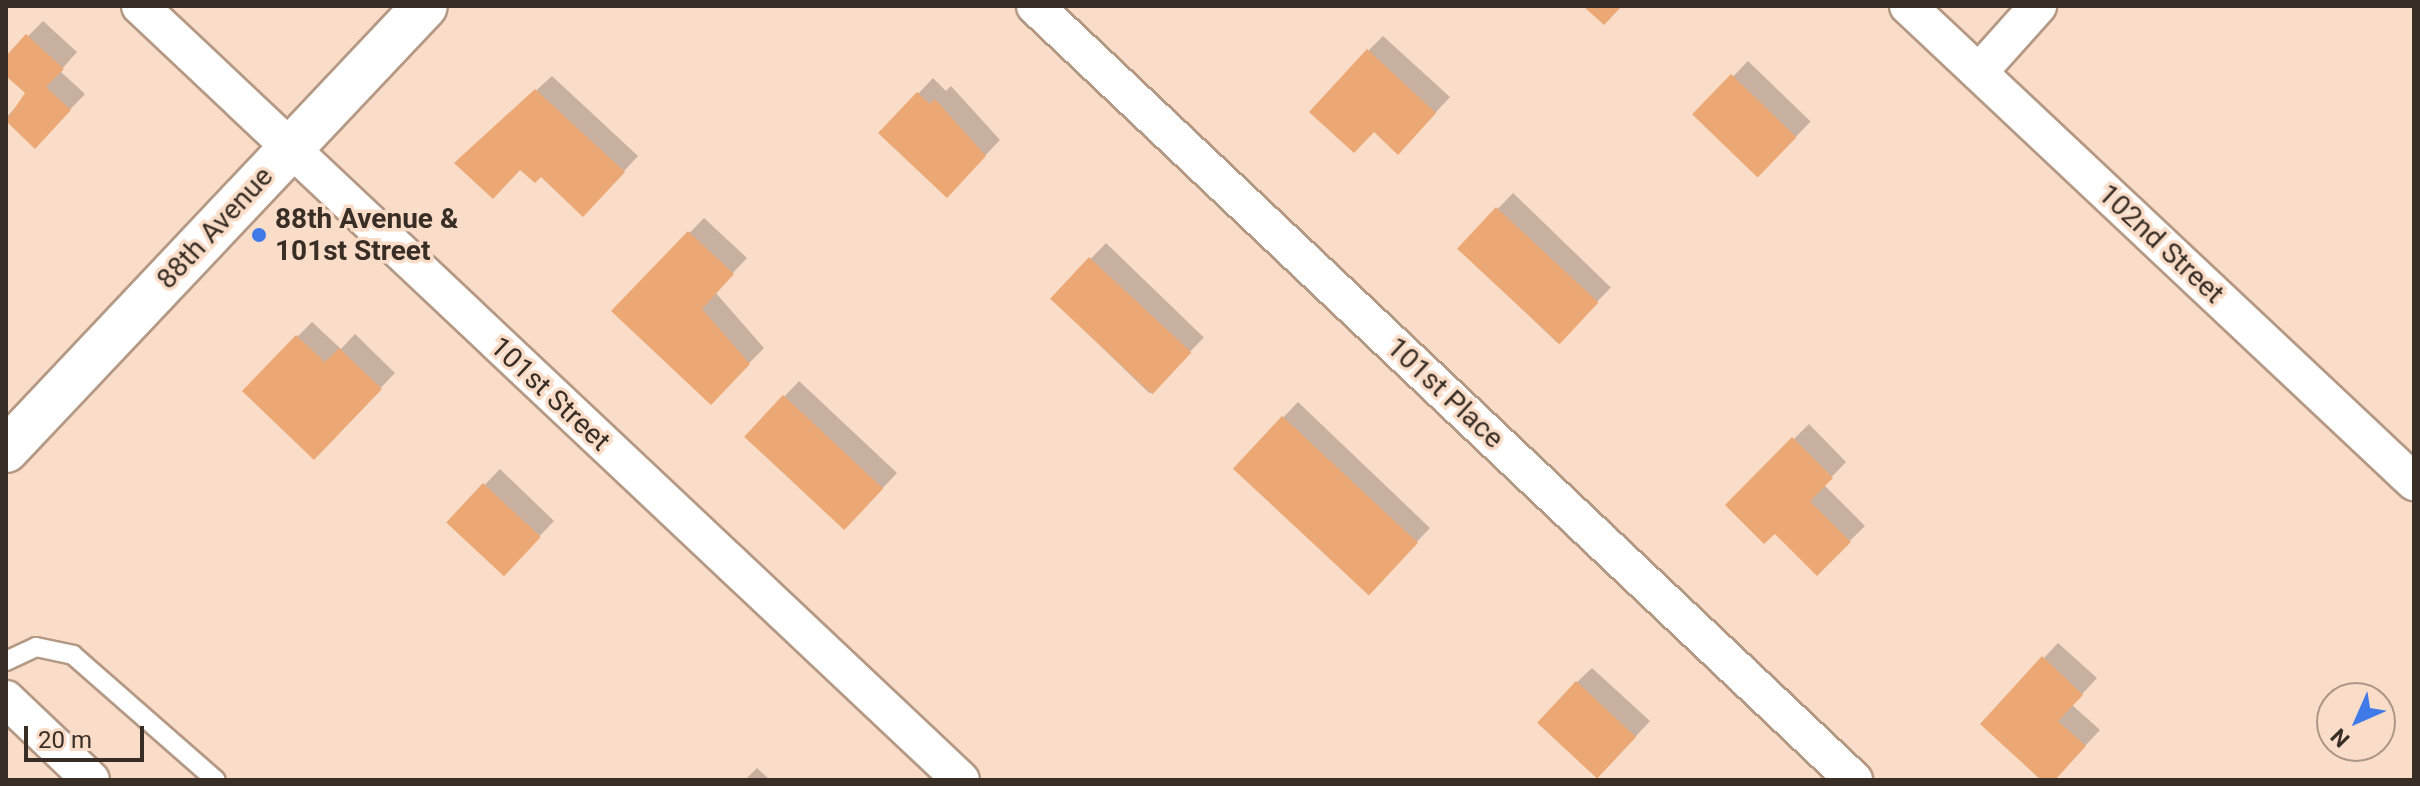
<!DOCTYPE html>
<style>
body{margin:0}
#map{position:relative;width:2420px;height:786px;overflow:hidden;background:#faddc8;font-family:Roboto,sans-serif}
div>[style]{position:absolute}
.shadow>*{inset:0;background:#0003;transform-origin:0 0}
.building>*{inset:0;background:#eba875;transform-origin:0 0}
.roads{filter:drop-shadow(2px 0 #b49985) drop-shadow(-2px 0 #b49985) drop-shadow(0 2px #b49985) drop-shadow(0 -2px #b49985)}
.lane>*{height:18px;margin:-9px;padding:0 9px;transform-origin:9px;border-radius:9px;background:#fff}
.street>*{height:36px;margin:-18px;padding:0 18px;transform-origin:18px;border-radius:18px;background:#fff}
.secondary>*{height:44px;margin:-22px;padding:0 22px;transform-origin:22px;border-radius:22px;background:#fff}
.dots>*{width:22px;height:22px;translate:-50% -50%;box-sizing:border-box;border:4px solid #faddc8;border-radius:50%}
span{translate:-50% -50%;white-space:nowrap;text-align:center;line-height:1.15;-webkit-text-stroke:7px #faddc8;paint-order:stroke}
.poi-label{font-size:28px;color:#382e26;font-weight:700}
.left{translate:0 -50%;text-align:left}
.street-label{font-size:28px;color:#382e26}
.frame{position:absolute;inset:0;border:8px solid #382e26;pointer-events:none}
.north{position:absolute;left:2316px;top:682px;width:80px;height:80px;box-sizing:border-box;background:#faddc8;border:2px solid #ac9787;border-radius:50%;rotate:225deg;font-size:22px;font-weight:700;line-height:32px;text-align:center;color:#382e26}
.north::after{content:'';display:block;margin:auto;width:28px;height:36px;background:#407ae9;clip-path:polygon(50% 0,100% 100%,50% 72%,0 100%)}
.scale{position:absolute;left:24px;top:726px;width:120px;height:36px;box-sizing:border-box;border:4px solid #382e26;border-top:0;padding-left:10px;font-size:24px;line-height:28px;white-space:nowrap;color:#382e26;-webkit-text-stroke:6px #faddc8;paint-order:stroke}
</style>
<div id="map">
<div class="shadow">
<i style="clip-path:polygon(43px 21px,77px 52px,60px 71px,85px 94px,35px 146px,6px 118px,28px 93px,6px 74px,6px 59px)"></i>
<i style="clip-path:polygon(1383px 36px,1450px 97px,1413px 137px,1368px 51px)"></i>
<i style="left:1748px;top:61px;width:87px;height:74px;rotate:44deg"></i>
<i style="clip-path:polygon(552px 76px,638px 156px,598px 199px,521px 167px,457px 163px)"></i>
<i style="clip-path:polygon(933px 78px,946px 91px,951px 86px,1000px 140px,947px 195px,881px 133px)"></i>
<i style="left:1513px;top:193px;width:136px;height:77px;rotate:44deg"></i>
<i style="clip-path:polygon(704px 218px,747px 258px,715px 292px,764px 348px,711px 402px,614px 311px)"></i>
<i style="left:1106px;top:243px;width:136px;height:78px;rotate:44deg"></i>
<i style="clip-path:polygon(312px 322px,341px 349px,355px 334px,395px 373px,314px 457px,245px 390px)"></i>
<i style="clip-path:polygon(799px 381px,897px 473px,860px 512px,747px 436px)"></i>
<i style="clip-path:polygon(1298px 402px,1430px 528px,1381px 579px,1235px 468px)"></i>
<i style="clip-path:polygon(1809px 424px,1846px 462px,1824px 485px,1865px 526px,1817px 573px,1775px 531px,1728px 505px)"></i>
<i style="clip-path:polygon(500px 469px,554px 521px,518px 559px,448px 523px)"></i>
<i style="clip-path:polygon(2058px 643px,2097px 678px,2072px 705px,2100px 730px,2053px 780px,2044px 780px,2044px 658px)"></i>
<i style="clip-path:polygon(1592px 668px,1650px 721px,1613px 761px,1577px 682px)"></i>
<i style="clip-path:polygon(757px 768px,770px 780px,745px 780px)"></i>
</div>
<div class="building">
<i style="clip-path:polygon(1583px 6px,1622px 6px,1604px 25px)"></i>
<i style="clip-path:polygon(26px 34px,64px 69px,46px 87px,71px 110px,35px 149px,6px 121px,25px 93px,6px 76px,6px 56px)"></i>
<i style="clip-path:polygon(1367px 49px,1436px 113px,1398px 155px,1374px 132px,1354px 153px,1309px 112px)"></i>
<i style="left:1731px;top:74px;width:91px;height:56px;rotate:44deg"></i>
<i style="clip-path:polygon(535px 89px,625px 172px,583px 217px,541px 177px,535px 183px,520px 170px,493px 199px,454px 163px)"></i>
<i style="clip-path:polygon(917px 92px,930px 104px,935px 99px,986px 156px,947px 198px,878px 133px)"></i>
<i style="left:1496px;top:207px;width:140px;height:57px;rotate:43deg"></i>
<i style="clip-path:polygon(688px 231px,734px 274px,702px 309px,750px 364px,711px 405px,611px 311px)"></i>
<i style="left:1089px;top:257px;width:140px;height:57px;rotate:43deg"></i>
<i style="clip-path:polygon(296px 335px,325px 362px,339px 348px,382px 389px,314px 460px,242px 391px)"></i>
<i style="left:783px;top:395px;width:137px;height:57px;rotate:43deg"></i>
<i style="left:1282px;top:416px;width:186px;height:72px;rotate:43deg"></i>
<i style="clip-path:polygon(1792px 437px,1833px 478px,1810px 501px,1851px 542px,1817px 576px,1775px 534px,1764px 544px,1725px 505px)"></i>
<i style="left:483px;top:483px;width:79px;height:54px;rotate:43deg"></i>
<i style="clip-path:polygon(2042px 656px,2083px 695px,2058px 721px,2086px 746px,2055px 780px,2041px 780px,1980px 724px)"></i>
<i style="left:1576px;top:681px;width:82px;height:57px;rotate:43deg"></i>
</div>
<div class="roads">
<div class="lane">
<i style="left:6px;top:661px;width:33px;rotate:-25deg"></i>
<i style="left:36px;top:647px;width:38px;rotate:12deg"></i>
<i style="left:73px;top:655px;width:190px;rotate:41.2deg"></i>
</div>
<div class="street">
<i style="left:140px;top:6px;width:1128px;rotate:43.31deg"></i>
<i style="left:1035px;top:6px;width:1127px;rotate:43.38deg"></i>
<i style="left:1908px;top:6px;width:695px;rotate:43.25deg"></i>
<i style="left:1979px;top:72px;width:89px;rotate:-48.2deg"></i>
<i style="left:6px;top:699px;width:117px;rotate:43.6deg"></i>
</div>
<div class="secondary">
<i style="left:6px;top:450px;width:610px;rotate:-46.66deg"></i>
</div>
</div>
<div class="dots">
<i style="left:259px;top:235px;background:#407ae9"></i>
</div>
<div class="poi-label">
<span class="left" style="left:275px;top:235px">88th Avenue &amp;<br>101st Street</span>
</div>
<div class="street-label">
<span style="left:215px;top:228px;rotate:-47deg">88th Avenue</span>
<span style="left:2161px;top:244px;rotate:43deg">102nd Street</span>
<span style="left:1445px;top:393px;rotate:43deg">101st Place</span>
<span style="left:550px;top:394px;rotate:43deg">101st Street</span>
</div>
<div class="frame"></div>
<div class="north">N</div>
<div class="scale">20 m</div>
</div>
